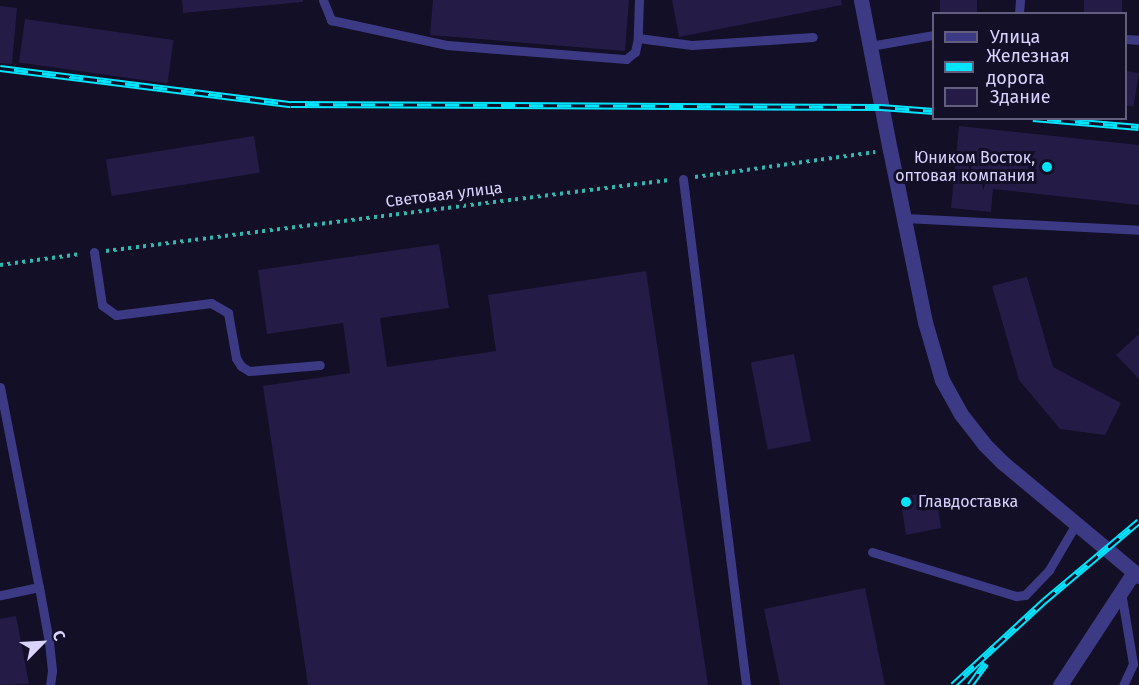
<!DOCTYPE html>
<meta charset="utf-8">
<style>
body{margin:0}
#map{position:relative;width:1139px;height:685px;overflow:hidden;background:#130f26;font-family:"Fira Sans",sans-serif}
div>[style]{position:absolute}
.building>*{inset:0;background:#241b47;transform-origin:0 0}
.path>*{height:4px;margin-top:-2px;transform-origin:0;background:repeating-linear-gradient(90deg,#2fb8b0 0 3px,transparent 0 7.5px)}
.service>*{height:9px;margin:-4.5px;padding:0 4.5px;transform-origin:4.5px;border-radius:4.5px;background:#3d3a85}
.minor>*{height:15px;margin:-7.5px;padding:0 7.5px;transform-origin:7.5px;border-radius:7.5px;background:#3d3a85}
.tertiary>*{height:15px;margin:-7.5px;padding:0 7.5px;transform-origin:7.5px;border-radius:7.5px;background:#3d3a85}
.rail>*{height:7px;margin-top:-3.5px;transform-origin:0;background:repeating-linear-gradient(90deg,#130f26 0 14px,#00e5ff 0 28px);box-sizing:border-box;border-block:2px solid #00e5ff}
.dots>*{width:16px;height:16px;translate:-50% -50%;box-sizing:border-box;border:3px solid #130f26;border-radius:50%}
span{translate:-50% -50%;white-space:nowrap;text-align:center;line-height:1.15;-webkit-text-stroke:6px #130f26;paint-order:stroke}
.poi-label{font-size:16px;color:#d9d4ff}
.right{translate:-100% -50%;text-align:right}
.left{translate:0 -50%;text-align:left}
.street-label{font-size:16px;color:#d9d4ff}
.legend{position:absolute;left:932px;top:12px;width:195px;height:108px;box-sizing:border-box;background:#130f26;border:2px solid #625e7d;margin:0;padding:8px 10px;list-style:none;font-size:18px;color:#d9d4ff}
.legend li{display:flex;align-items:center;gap:12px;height:30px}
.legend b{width:30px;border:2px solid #625e7d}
.north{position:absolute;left:12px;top:613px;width:60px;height:60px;-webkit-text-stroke:4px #130f26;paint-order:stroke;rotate:66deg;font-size:16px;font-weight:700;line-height:24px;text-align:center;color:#d9d4ff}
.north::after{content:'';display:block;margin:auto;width:21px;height:27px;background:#d9d4ff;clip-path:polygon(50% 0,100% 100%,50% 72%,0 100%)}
</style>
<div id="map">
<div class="building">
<i style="clip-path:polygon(182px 0,303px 0,303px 2px,183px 13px)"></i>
<i style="clip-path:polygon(433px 0,629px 0,625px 51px,430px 35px)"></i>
<i style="clip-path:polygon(672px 0,841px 0,842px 5px,679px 37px)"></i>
<i style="left:940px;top:0;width:37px;height:14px"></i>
<i style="left:1084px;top:0;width:38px;height:14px"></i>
<i style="clip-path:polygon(0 6px,17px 8px,12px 64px,0 63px)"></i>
<i style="left:25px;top:19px;width:150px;height:44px;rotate:8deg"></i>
<i style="left:1126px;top:71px;width:13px;height:34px;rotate:9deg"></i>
<i style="clip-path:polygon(959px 126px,1139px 145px,1139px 205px,993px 189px,991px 212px,951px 208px)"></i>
<i style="left:254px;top:136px;width:37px;height:150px;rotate:81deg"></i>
<i style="clip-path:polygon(439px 244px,449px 308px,380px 318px,387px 367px,496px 351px,488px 295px,646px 271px,708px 685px,308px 685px,263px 386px,350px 373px,343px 323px,267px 334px,258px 270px)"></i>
<i style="clip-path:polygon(1027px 277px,1053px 367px,1121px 403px,1105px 435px,1060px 429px,1019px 380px,992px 286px)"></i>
<i style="clip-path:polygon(1139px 334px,1139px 379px,1116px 355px)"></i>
<i style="left:794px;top:354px;width:89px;height:44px;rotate:79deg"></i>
<i style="clip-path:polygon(919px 494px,922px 511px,938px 508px,941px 528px,906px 535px,900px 497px)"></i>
<i style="clip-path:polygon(865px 588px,885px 685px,780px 685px,764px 609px)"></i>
<i style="clip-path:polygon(16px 616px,29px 684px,0 685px,0 619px)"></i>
</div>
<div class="path">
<i style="left:695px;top:177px;width:182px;rotate:-7.9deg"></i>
<i style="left:106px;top:251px;width:568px;rotate:-7.18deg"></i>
<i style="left:0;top:265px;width:81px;rotate:-7.8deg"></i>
</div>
<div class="service">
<i style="left:323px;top:0;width:22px;rotate:68deg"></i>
<i style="left:331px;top:20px;width:119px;rotate:12.2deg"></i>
<i style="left:447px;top:45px;width:180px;rotate:4.5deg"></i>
<i style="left:626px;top:59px;width:11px;rotate:-38deg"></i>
<i style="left:635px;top:52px;width:14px;rotate:-78deg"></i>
<i style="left:639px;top:0;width:38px;rotate:92deg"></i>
<i style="left:638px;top:38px;width:54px;rotate:7.4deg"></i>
<i style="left:692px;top:45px;width:121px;rotate:-3.8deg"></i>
<i style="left:1019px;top:14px;width:14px;rotate:-86deg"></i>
<i style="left:1126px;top:39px;width:13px;rotate:4deg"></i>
<i style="left:870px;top:46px;width:65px;rotate:-9.8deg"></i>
<i style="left:683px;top:179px;width:510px;rotate:82.9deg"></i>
<i style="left:905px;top:218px;width:234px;rotate:2.9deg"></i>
<i style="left:94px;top:252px;width:54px;rotate:81.4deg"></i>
<i style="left:102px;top:305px;width:17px;rotate:36deg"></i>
<i style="left:116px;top:315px;width:96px;rotate:-7.2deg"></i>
<i style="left:211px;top:303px;width:20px;rotate:30deg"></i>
<i style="left:228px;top:313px;width:46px;rotate:79.9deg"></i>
<i style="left:236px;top:358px;width:9px;rotate:58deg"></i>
<i style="left:241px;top:366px;width:9px;rotate:32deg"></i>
<i style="left:249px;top:371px;width:71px;rotate:-4.8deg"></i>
<i style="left:0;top:387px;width:204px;rotate:79deg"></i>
<i style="left:39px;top:587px;width:40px;rotate:168deg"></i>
<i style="left:872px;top:552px;width:151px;rotate:17deg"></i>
<i style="left:1016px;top:596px;width:9px;rotate:-6deg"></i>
<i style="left:1025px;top:595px;width:35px;rotate:-46deg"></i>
<i style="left:1049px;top:570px;width:53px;rotate:-59.6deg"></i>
<i style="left:39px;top:587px;width:56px;rotate:79.7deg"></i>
<i style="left:49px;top:642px;width:29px;rotate:84deg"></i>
<i style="left:52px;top:671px;width:14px;rotate:98deg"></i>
<i style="left:1121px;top:592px;width:73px;rotate:80.5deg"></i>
<i style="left:1133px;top:664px;width:23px;rotate:115deg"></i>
</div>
<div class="minor">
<i style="left:890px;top:150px;width:176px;rotate:78.5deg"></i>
<i style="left:925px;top:322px;width:60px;rotate:73.7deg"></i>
<i style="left:942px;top:380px;width:38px;rotate:61deg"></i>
<i style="left:960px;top:413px;width:39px;rotate:52deg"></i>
<i style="left:984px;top:444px;width:25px;rotate:45deg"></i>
<i style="left:1002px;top:462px;width:178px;rotate:39.8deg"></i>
<i style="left:1060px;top:685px;width:135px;rotate:-56.8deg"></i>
</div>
<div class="tertiary">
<i style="left:861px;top:0;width:153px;rotate:79.1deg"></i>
</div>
<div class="rail">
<i style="left:0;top:68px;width:293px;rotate:7.1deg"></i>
<i style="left:291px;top:104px;width:590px;rotate:0.29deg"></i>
<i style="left:881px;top:107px;width:53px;rotate:4.3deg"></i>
<i style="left:1033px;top:118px;width:106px;rotate:4.9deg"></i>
<i style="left:953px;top:685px;width:124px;rotate:-42.7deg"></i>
<i style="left:1044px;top:601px;width:124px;rotate:-40.1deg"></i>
<i style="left:970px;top:685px;width:27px;rotate:-54deg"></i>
</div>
<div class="dots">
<i style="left:1047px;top:167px;background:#00e5ff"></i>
<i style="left:906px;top:502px;background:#00e5ff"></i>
</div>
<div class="poi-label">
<span class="right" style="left:1035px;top:167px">Юником Восток,<br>оптовая компания</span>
<span class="left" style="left:918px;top:502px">Главдоставка</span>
</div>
<div class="street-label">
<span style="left:444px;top:195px;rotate:-7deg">Световая улица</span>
</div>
<ul class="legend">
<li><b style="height:8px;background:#3d3a85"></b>Улица</li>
<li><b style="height:8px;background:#00e5ff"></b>Железная дорога</li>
<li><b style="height:16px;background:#241b47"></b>Здание</li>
</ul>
<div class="north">С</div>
</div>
